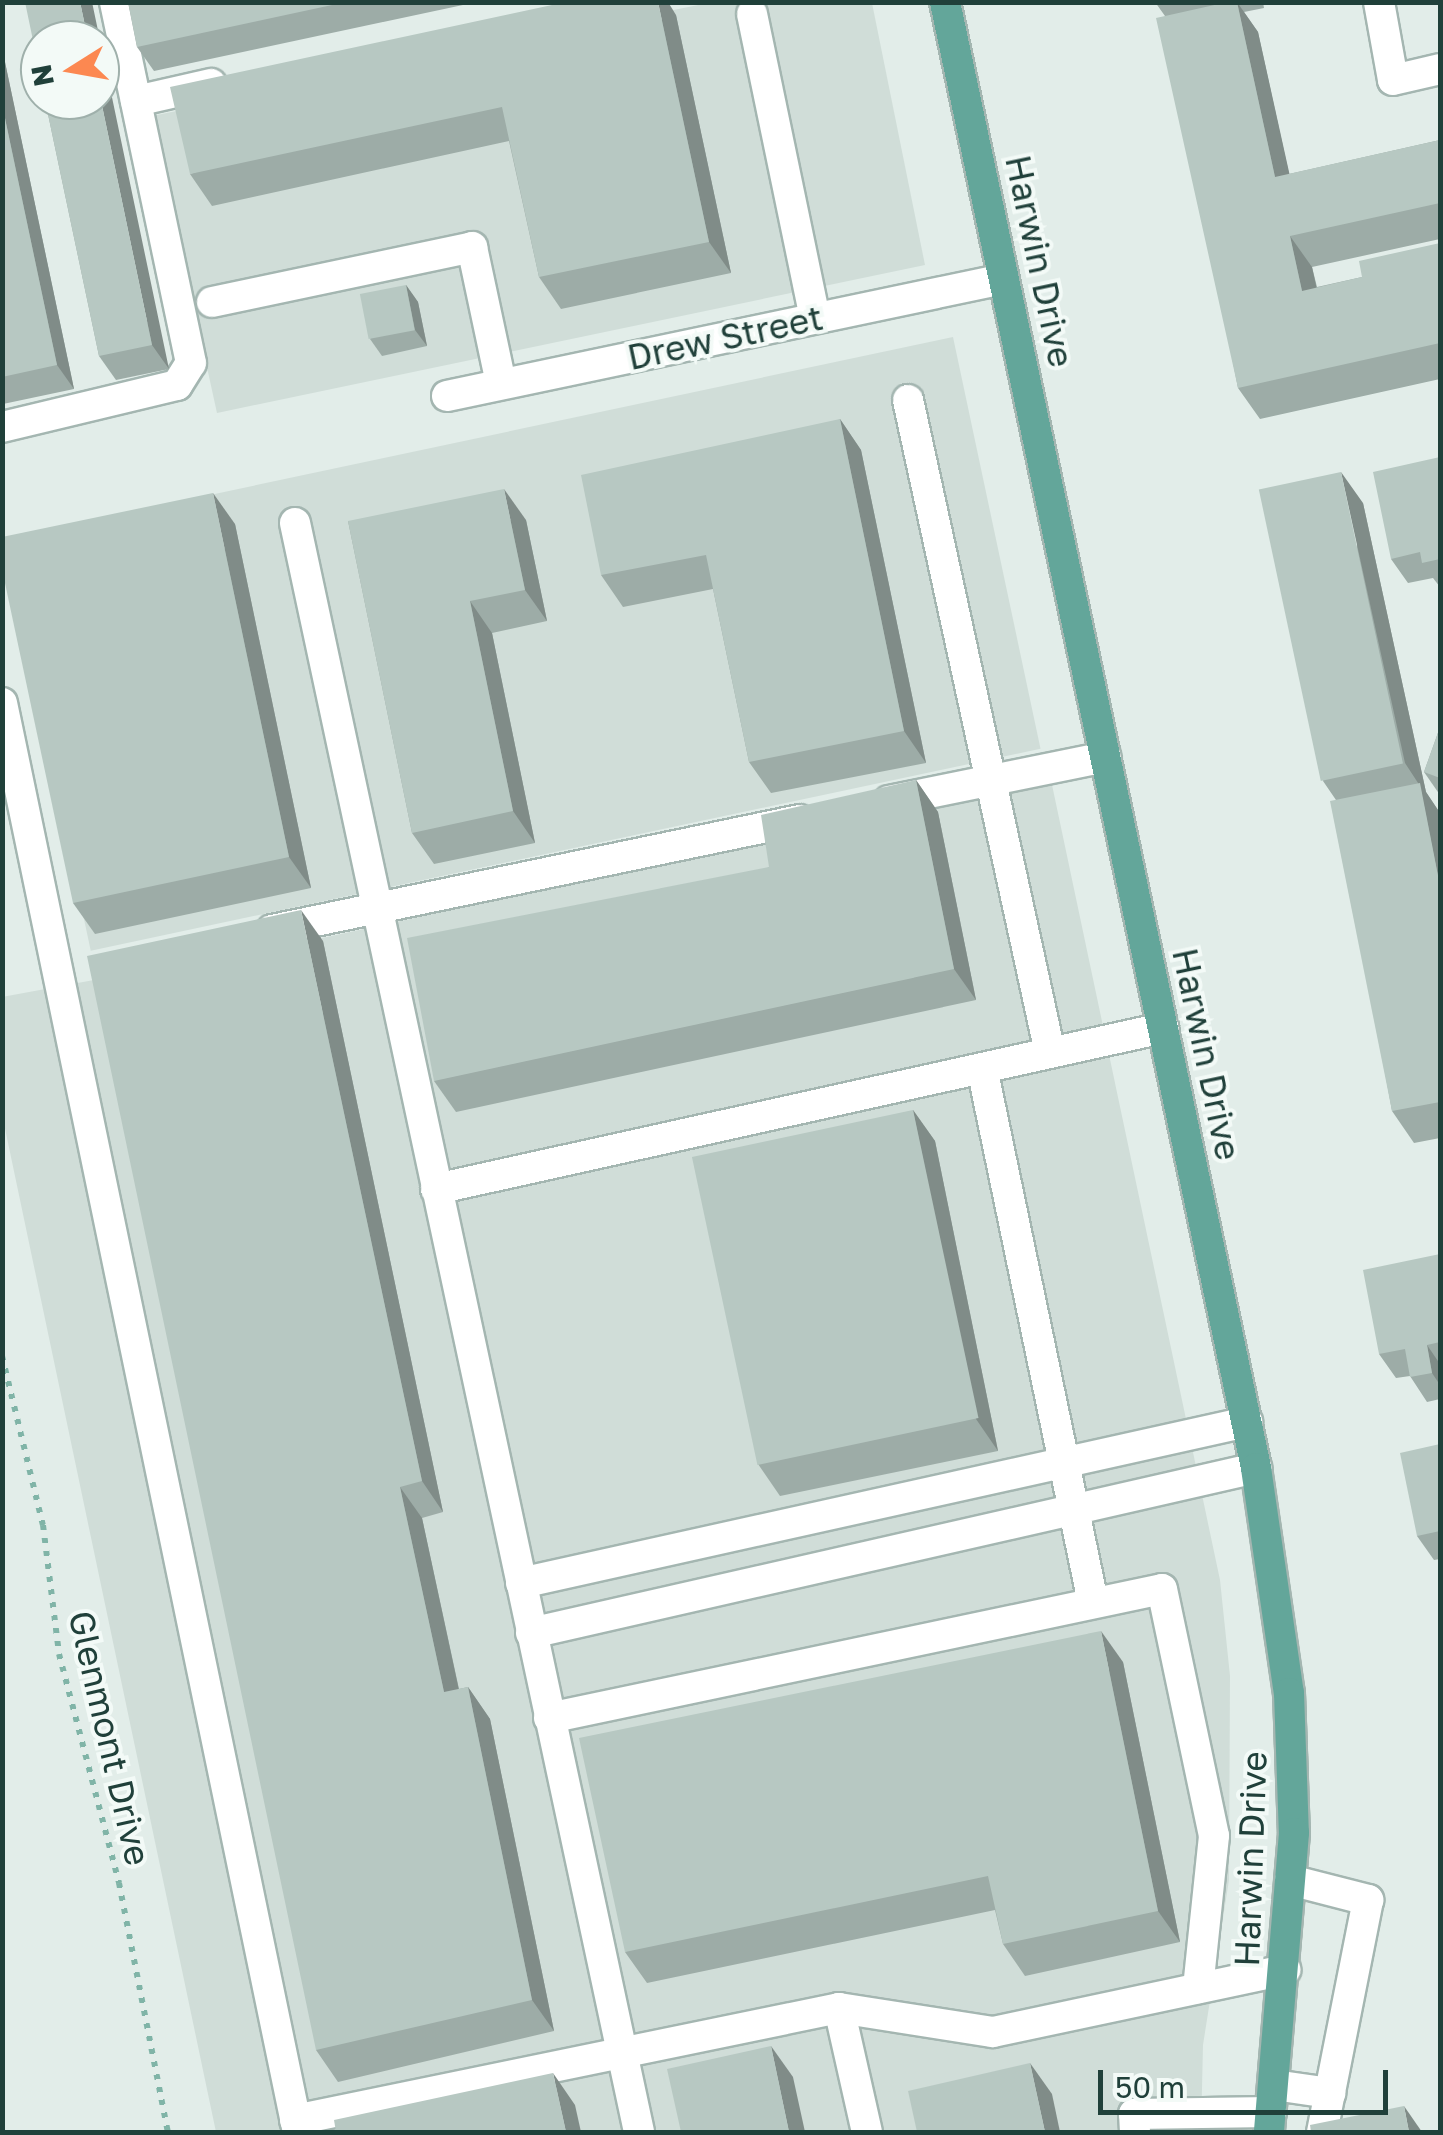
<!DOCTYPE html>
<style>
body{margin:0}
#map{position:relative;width:1443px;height:2135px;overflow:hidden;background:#e2ede9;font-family:"Golos Text",sans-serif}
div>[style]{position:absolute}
.built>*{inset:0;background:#d0ddd8;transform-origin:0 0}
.path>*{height:6px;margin-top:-3px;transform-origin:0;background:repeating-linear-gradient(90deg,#80b4a7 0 5px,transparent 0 13px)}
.roads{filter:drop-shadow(2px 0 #a4b6b1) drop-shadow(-2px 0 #a4b6b1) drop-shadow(0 2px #a4b6b1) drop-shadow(0 -2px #a4b6b1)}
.minor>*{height:30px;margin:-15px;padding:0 15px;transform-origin:15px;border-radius:15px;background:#fff}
.major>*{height:30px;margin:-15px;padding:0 15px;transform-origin:15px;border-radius:15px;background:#63a69a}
.wall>*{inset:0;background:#9daca7}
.shaded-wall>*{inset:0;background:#808c88}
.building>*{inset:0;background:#b7c8c2;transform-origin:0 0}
span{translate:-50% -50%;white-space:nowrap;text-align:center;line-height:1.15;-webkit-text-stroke:8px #f3faf7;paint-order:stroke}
.street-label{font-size:35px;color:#20403a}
.frame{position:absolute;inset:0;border:5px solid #20403a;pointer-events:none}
.north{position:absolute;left:20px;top:20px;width:100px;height:100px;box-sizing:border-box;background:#f3faf7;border:2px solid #9fb0ab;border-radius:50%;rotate:259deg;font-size:28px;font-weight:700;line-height:40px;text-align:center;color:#20403a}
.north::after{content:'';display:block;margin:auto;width:35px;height:45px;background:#fc8851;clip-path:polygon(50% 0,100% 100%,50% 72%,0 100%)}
.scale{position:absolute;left:1098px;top:2070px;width:290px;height:45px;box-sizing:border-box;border:5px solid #20403a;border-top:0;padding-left:12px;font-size:30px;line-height:35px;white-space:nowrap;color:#20403a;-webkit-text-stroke:8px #f3faf7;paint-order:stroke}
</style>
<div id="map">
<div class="built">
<i style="clip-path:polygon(708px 3px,872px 3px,925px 265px,217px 413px,152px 116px)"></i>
<i style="left:953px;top:337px;width:421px;height:971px;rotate:78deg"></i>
<i style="clip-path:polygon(1051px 780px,1220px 1580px,1230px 1676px,1229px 1880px,1203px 2045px,1201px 2132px,216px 2132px,3px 1119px,2px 997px,327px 937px)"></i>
</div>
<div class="path">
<i style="left:2px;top:1356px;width:174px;rotate:76.4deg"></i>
<i style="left:43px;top:1525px;width:130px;rotate:82.9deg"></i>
<i style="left:59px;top:1654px;width:237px;rotate:75.3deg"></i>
<i style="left:119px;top:1883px;width:254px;rotate:78.9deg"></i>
</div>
<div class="roads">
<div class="minor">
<i style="left:1379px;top:2px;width:79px;rotate:79.8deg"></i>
<i style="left:1393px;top:80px;width:48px;rotate:-13.2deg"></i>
<i style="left:752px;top:14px;width:310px;rotate:78.3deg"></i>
<i style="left:136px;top:101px;width:77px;rotate:-12.8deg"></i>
<i style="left:212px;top:302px;width:266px;rotate:-11.9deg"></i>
<i style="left:472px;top:247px;width:140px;rotate:78deg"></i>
<i style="left:447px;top:396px;width:568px;rotate:-11.88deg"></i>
<i style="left:908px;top:400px;width:668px;rotate:77.73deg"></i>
<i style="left:2px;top:427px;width:180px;rotate:-13.5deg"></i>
<i style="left:177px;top:385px;width:26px;rotate:-58deg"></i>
<i style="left:191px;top:363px;width:369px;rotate:-101.9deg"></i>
<i style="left:295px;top:523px;width:1645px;rotate:77.93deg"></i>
<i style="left:2px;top:703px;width:1459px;rotate:78.3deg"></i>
<i style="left:889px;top:801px;width:221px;rotate:-11.5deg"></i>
<i style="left:272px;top:930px;width:539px;rotate:-11.77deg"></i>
<i style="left:982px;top:1068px;width:545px;rotate:78.26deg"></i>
<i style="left:436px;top:1189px;width:745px;rotate:-12.49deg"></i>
<i style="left:521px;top:1583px;width:744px;rotate:-12.5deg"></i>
<i style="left:531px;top:1633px;width:744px;rotate:-12.82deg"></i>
<i style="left:549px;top:1718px;width:626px;rotate:-11.88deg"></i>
<i style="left:1162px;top:1589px;width:252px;rotate:78.1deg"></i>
<i style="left:1214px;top:1836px;width:153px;rotate:96deg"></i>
<i style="left:1290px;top:1880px;width:81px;rotate:14.4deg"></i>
<i style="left:1368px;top:1900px;width:237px;rotate:101.2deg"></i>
<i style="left:839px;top:2008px;width:127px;rotate:77.3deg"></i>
<i style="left:1274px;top:2085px;width:57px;rotate:8.1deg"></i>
<i style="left:295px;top:2120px;width:555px;rotate:-11.63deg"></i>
<i style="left:839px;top:2008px;width:156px;rotate:8.9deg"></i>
<i style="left:993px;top:2032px;width:299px;rotate:-12deg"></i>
<i style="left:1135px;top:2132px;width:18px;rotate:-93deg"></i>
<i style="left:1134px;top:2114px;width:137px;rotate:-0.8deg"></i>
</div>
<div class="major">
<i style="left:945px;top:2px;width:1499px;rotate:78.02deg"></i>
<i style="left:1256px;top:1468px;width:227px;rotate:81.7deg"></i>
<i style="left:1289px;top:1693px;width:140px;rotate:88deg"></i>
<i style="left:1294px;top:1833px;width:300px;rotate:94.8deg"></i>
</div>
</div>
<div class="wall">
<i style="clip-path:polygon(128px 2px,477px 2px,154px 71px,137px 47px)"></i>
<i style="clip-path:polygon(1155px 2px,1263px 2px,1264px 8px,1244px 12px,1258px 32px,1289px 174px,1440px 140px,1440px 239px,1312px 267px,1317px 287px,1362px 277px,1440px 243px,1440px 379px,1260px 419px,1238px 388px,1165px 16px)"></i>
<i style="clip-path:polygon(676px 15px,731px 273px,561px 309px,539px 277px,509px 141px,212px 206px,190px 174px)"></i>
<i style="clip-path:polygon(2px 48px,74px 389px,3px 404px,2px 404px)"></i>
<i style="clip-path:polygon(45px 100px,169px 369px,116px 380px,99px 356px)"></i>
<i style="clip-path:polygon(406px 285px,418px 302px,427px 346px,382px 356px,370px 339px)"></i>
<i style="clip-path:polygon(840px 419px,861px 450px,926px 763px,771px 793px,749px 762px,713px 589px,623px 607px,601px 575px)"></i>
<i style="clip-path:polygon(1440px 457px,1440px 587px,1433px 578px,1408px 583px,1391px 559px)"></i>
<i style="clip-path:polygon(1363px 503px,1426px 792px,1440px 813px,1440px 1138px,1414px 1143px,1392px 1111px,1336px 800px,1323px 781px)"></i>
<i style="clip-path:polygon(526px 520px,547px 621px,492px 633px,535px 843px,434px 864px,412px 833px,348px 521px)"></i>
<i style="clip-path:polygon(235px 524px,311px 888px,95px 934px,73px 903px)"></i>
<i style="clip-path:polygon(1440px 727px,1440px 795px,1424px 772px)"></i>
<i style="clip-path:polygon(916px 780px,938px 812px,976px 1000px,456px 1112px,434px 1081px,769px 867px)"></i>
<i style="clip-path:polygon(323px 941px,443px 1512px,422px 1518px,459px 1689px,468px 1687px,490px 1719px,554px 2031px,338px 2082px,316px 2050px)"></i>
<i style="clip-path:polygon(913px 1110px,935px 1141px,998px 1451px,780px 1496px,758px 1464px)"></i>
<i style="clip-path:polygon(1440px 1254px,1440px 1399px,1427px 1402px,1410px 1376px,1396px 1378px,1379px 1354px)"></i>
<i style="clip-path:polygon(1440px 1444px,1440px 1559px,1434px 1560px,1417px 1536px)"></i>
<i style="clip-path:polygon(1123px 1662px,1180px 1942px,1025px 1976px,1003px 1944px,995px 1910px,647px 1983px,625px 1952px)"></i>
</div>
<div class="shaded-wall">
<i style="clip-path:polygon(80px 2px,92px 2px,169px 369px,152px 345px,100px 96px,100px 40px,88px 40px)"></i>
<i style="clip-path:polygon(658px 2px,668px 2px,676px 15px,731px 273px,709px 242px)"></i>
<i style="clip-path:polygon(1237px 2px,1258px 32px,1297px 208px,1275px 177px)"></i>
<i style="clip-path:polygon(2px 48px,74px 389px,57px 365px,2px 104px)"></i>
<i style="clip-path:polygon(1290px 236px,1312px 267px,1324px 322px,1302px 291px)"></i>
<i style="clip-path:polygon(406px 285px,418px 302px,427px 346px,415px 330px)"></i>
<i style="clip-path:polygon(840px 419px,861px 450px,926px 763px,904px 731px)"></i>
<i style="clip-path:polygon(1341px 472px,1363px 503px,1426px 792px,1440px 813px,1440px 886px,1420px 786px,1405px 763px)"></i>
<i style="clip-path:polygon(504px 489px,526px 520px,547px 621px,525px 590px)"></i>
<i style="clip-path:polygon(213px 493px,235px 524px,311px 888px,289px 857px)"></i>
<i style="clip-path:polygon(470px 601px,492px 633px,535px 843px,513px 811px)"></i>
<i style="clip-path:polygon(916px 780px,938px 812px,976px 1000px,954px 969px)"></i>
<i style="clip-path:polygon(301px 910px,323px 941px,443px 1512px,422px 1481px)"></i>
<i style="clip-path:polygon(913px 1110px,935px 1141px,998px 1451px,976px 1419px)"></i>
<i style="clip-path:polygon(1427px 1345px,1440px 1364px,1440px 1385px,1432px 1373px)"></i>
<i style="clip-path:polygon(400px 1487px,422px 1518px,466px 1723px,444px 1692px)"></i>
<i style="clip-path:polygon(1101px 1631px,1123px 1662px,1180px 1942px,1158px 1911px)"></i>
<i style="clip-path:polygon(468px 1687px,490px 1719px,554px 2031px,532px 2000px)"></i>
<i style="clip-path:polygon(771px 2046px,793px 2077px,805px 2132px,789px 2132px)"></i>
<i style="clip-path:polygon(1030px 2063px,1052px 2094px,1060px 2132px,1045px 2132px)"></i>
<i style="clip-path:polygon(553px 2073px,575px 2105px,581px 2132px,566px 2132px)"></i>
<i style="clip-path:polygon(1404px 2106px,1422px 2132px,1409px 2132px)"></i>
</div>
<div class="building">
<i style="clip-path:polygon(25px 2px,80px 2px,88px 40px,40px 40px,40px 74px)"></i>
<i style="clip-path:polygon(128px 2px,346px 2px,137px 47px)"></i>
<i style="clip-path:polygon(566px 2px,658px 2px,709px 242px,539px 277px,502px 107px,190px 174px,170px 87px)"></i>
<i style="clip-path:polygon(1228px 2px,1237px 2px,1275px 177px,1440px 140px,1440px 203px,1290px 236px,1302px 291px,1362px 277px,1359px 261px,1440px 243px,1440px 343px,1238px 388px,1156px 18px)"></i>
<i style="clip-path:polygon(100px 96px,152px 345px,99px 356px,45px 100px,100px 100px)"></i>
<i style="clip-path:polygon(2px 104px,57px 365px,2px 377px)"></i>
<i style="left:406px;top:285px;width:46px;height:47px;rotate:79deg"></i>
<i style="clip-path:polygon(840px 419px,904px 731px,749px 762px,706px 555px,601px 575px,581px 475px)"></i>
<i style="clip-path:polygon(1440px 457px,1440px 559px,1422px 563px,1420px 552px,1391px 559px,1373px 472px)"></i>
<i style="left:1341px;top:472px;width:298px;height:84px;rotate:78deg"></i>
<i style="clip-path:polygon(504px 489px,525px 590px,470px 601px,513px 811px,412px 833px,348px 521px)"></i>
<i style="clip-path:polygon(213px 493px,289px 857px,73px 903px,2px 569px,2px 537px)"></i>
<i style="clip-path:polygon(1440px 727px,1440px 778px,1424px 772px)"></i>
<i style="clip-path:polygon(916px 780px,954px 969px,434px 1081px,407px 938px,769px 867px,761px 815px)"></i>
<i style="clip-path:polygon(1420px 783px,1440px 886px,1440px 1102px,1392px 1111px,1330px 801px)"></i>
<i style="clip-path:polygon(301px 910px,422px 1481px,400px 1487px,444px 1692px,468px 1687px,532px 2000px,316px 2050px,87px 956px)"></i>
<i style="left:913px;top:1110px;width:315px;height:226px;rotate:78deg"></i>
<i style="clip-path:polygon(1440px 1254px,1440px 1344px,1440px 1342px,1427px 1345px,1432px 1373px,1410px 1377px,1405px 1349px,1379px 1354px,1363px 1270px)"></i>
<i style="clip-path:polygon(1440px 1444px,1440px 1531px,1417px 1536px,1400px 1453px)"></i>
<i style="clip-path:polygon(1101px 1631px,1158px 1911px,1003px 1944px,988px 1876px,625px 1952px,579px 1738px)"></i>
<i style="clip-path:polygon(771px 2046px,789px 2132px,681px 2132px,667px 2069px)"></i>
<i style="clip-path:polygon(1030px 2063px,1045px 2132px,917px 2132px,908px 2091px)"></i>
<i style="clip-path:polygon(553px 2073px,566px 2132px,336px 2132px,334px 2120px)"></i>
<i style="clip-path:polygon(1404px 2106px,1409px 2132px,1311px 2132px,1310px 2125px)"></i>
</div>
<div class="street-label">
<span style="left:1040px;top:261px;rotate:78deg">Harwin Drive</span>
<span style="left:725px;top:337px;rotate:-12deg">Drew Street</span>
<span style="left:1207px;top:1054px;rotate:78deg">Harwin Drive</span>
<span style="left:110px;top:1738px;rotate:77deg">Glenmont Drive</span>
<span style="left:1250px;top:1859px;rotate:-88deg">Harwin Drive</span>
</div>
<div class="frame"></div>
<div class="north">N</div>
<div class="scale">50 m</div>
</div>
